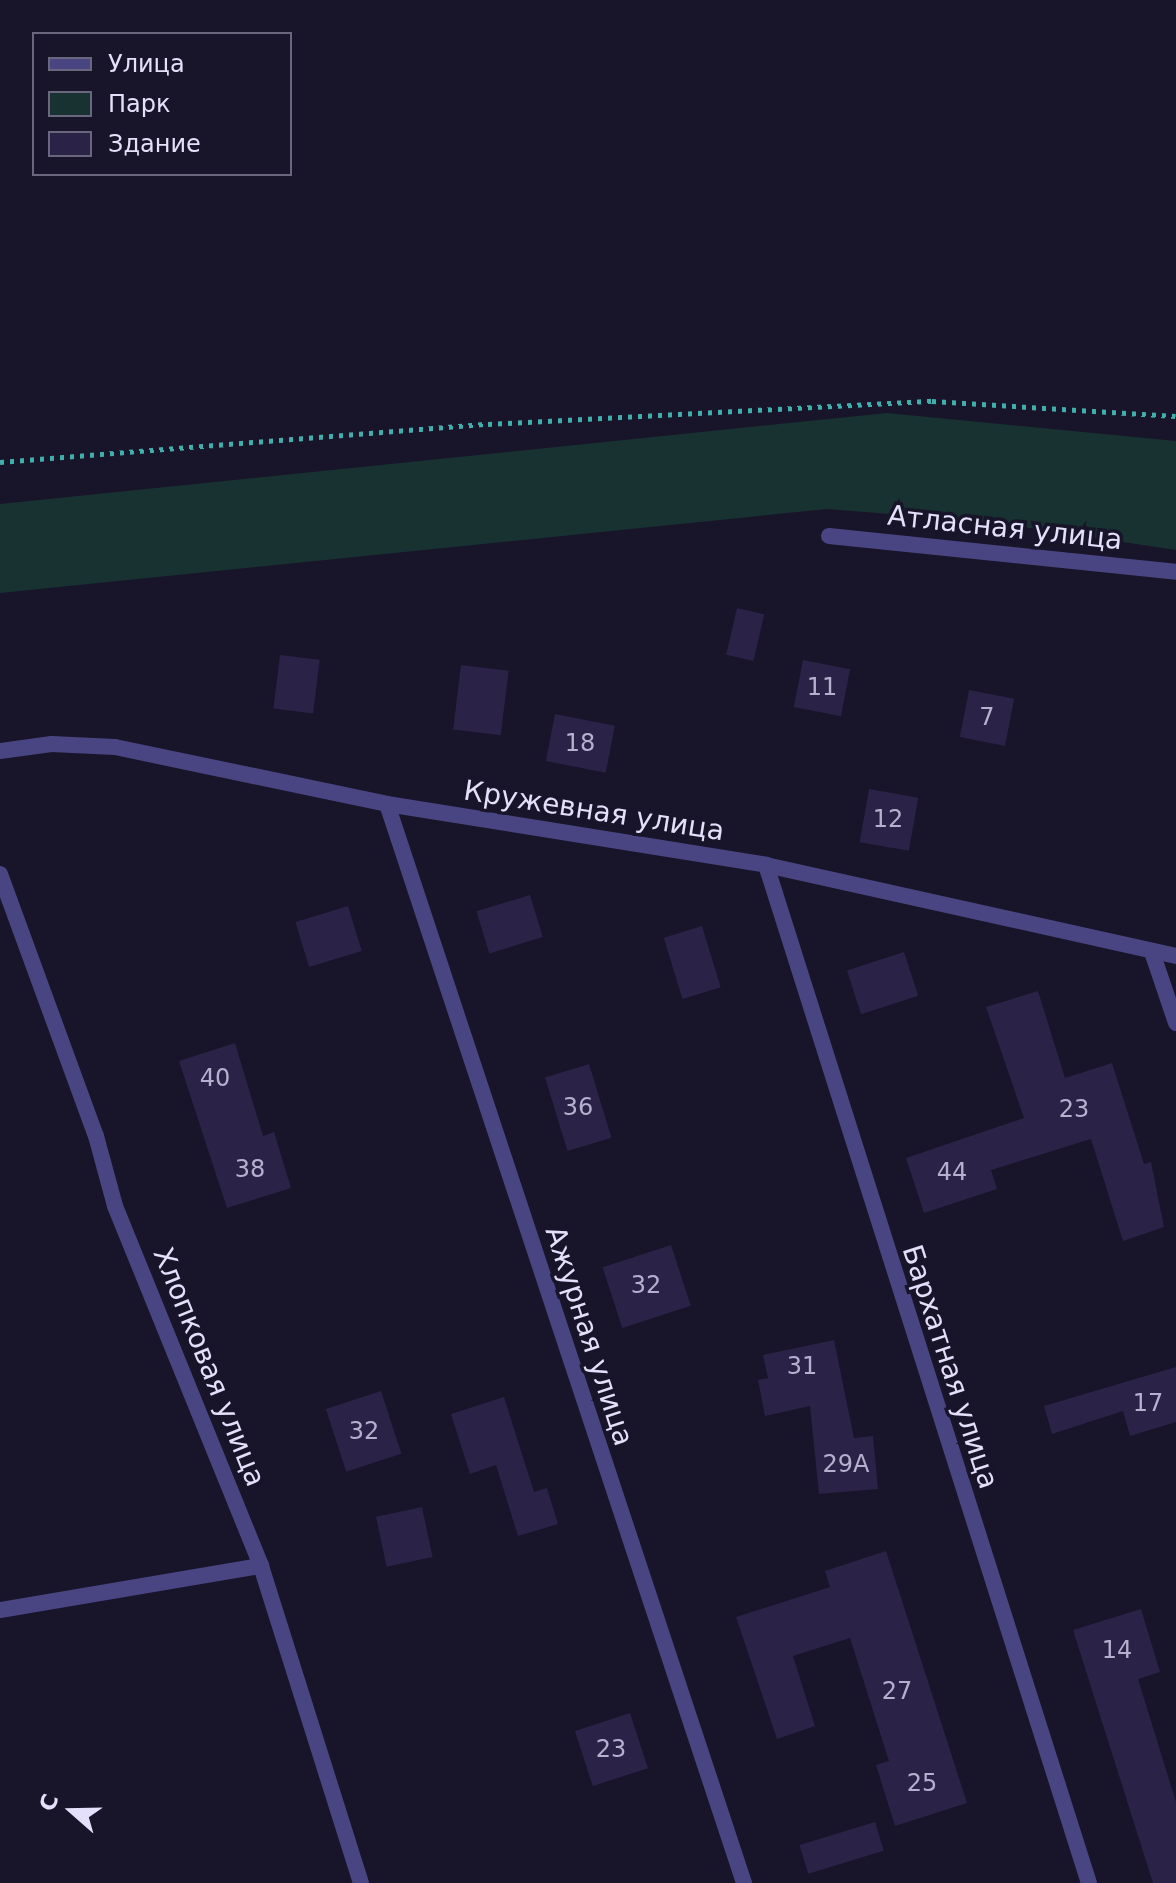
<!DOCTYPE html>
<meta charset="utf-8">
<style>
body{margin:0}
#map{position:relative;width:1176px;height:1883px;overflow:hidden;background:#181429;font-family:"DejaVu Sans",sans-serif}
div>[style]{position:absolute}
.green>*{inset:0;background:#183232}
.building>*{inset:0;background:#2b2248;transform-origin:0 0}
.path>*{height:5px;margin-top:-2.5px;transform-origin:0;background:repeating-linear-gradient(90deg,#40afab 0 4px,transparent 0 10px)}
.minor>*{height:16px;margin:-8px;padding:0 8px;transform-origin:8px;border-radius:8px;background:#494582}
.tertiary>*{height:16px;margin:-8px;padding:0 8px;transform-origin:8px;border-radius:8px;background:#494582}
span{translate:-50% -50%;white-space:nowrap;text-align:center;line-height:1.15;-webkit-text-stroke:7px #181429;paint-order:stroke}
.number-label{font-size:24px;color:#b6b0ce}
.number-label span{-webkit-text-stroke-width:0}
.street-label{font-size:28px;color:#e4e0fb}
.legend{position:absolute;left:32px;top:32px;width:260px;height:144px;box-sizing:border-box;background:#181429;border:2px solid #6a667d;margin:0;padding:10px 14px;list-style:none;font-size:24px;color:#e4e0fb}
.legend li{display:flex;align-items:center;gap:16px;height:40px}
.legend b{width:40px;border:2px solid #6a667d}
.north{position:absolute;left:32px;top:1771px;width:80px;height:80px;-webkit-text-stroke:6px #181429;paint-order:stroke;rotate:290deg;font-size:22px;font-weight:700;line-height:32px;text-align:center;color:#e4e0fb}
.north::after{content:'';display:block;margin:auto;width:28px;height:36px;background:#e4e0fb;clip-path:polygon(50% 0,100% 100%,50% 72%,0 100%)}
</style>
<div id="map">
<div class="green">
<i style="clip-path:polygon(887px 413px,1176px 441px,1176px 550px,989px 522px,827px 509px,0 593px,0 504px)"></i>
</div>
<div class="building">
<i style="left:737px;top:608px;width:28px;height:48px;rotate:13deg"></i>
<i style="left:280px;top:655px;width:40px;height:54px;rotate:7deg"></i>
<i style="left:803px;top:660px;width:48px;height:48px;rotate:11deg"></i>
<i style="left:461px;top:665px;width:48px;height:65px;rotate:7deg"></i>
<i style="left:969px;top:690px;width:46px;height:48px;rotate:11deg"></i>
<i style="left:555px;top:714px;width:61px;height:48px;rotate:11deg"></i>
<i style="left:869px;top:789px;width:50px;height:54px;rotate:10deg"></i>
<i style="left:530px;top:895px;width:44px;height:56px;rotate:73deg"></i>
<i style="left:348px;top:906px;width:47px;height:55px;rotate:73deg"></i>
<i style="left:702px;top:926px;width:64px;height:40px;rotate:73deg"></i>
<i style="left:904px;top:952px;width:46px;height:60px;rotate:72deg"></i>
<i style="clip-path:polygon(1038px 991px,1065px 1078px,1112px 1063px,1144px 1164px,1151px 1162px,1164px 1227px,1123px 1241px,1091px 1139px,991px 1170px,997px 1189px,924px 1213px,906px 1158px,1024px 1118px,986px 1007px)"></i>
<i style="clip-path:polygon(235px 1043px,263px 1136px,274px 1132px,291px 1188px,227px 1208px,179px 1061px)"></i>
<i style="left:589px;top:1064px;width:77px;height:46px;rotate:73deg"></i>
<i style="left:671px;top:1245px;width:64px;height:72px;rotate:72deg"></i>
<i style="clip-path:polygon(834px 1340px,854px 1438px,873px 1436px,878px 1489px,819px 1494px,810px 1406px,765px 1416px,758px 1380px,768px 1378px,763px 1355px)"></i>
<i style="clip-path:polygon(1176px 1367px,1176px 1422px,1130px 1436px,1123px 1411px,1052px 1434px,1044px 1406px)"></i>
<i style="left:381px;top:1391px;width:66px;height:58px;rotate:72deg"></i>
<i style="clip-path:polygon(504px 1397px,534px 1492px,547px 1488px,558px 1524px,518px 1536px,496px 1465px,470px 1474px,451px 1414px)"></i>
<i style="left:422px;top:1507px;width:51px;height:47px;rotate:78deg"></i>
<i style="clip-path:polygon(886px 1551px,967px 1803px,895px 1826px,876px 1765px,889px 1761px,850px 1638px,793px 1656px,815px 1726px,777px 1739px,736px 1617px,830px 1587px,825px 1571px)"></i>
<i style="clip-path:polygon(1141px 1609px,1160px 1672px,1138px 1679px,1176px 1802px,1176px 1883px,1153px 1883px,1073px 1630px)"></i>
<i style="left:630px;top:1713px;width:58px;height:58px;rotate:72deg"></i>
<i style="left:875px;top:1822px;width:30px;height:79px;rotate:73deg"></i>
</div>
<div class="path">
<i style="left:0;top:462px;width:489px;rotate:-4.5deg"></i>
<i style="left:488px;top:424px;width:445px;rotate:-3deg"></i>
<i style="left:932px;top:401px;width:244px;rotate:3.5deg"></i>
</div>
<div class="minor">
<i style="left:829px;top:536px;width:349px;rotate:5.9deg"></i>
<i style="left:0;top:751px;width:52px;rotate:-7.7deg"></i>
<i style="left:52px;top:744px;width:63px;rotate:2.7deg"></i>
<i style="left:115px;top:747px;width:278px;rotate:11.8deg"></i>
<i style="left:387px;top:804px;width:384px;rotate:9.1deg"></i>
<i style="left:766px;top:865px;width:420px;rotate:12.5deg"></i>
<i style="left:387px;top:804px;width:1137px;rotate:71.69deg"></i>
<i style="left:766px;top:865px;width:1068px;rotate:72.4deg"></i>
<i style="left:1152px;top:952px;width:75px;rotate:71.3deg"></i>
<i style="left:0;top:1610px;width:265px;rotate:-9.6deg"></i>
</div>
<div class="tertiary">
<i style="left:0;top:874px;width:279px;rotate:69.9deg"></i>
<i style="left:96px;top:1136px;width:73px;rotate:74.8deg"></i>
<i style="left:115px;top:1206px;width:388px;rotate:67.9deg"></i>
<i style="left:261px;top:1566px;width:332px;rotate:72.5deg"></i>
</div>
<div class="number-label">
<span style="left:822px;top:688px">11</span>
<span style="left:987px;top:718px">7</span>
<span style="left:580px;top:744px">18</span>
<span style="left:888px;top:820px">12</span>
<span style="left:215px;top:1079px">40</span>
<span style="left:578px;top:1108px">36</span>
<span style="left:1074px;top:1110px">23</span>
<span style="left:250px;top:1170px">38</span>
<span style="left:952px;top:1173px">44</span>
<span style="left:646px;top:1286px">32</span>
<span style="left:802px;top:1367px">31</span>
<span style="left:1148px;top:1404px">17</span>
<span style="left:364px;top:1432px">32</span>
<span style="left:846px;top:1465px">29А</span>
<span style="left:1117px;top:1651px">14</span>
<span style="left:897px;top:1692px">27</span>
<span style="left:611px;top:1750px">23</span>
<span style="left:922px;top:1784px">25</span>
</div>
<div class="street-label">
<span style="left:1005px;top:528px;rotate:6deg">Атласная улица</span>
<span style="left:594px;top:811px;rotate:9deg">Кружевная улица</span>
<span style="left:589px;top:1336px;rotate:72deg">Ажурная улица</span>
<span style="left:209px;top:1367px;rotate:68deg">Хлопковая улица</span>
<span style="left:950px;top:1367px;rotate:72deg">Бархатная улица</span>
</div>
<ul class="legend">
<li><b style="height:10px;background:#494582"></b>Улица</li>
<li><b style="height:22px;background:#183232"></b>Парк</li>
<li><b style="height:22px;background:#2b2248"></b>Здание</li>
</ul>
<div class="north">С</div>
</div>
